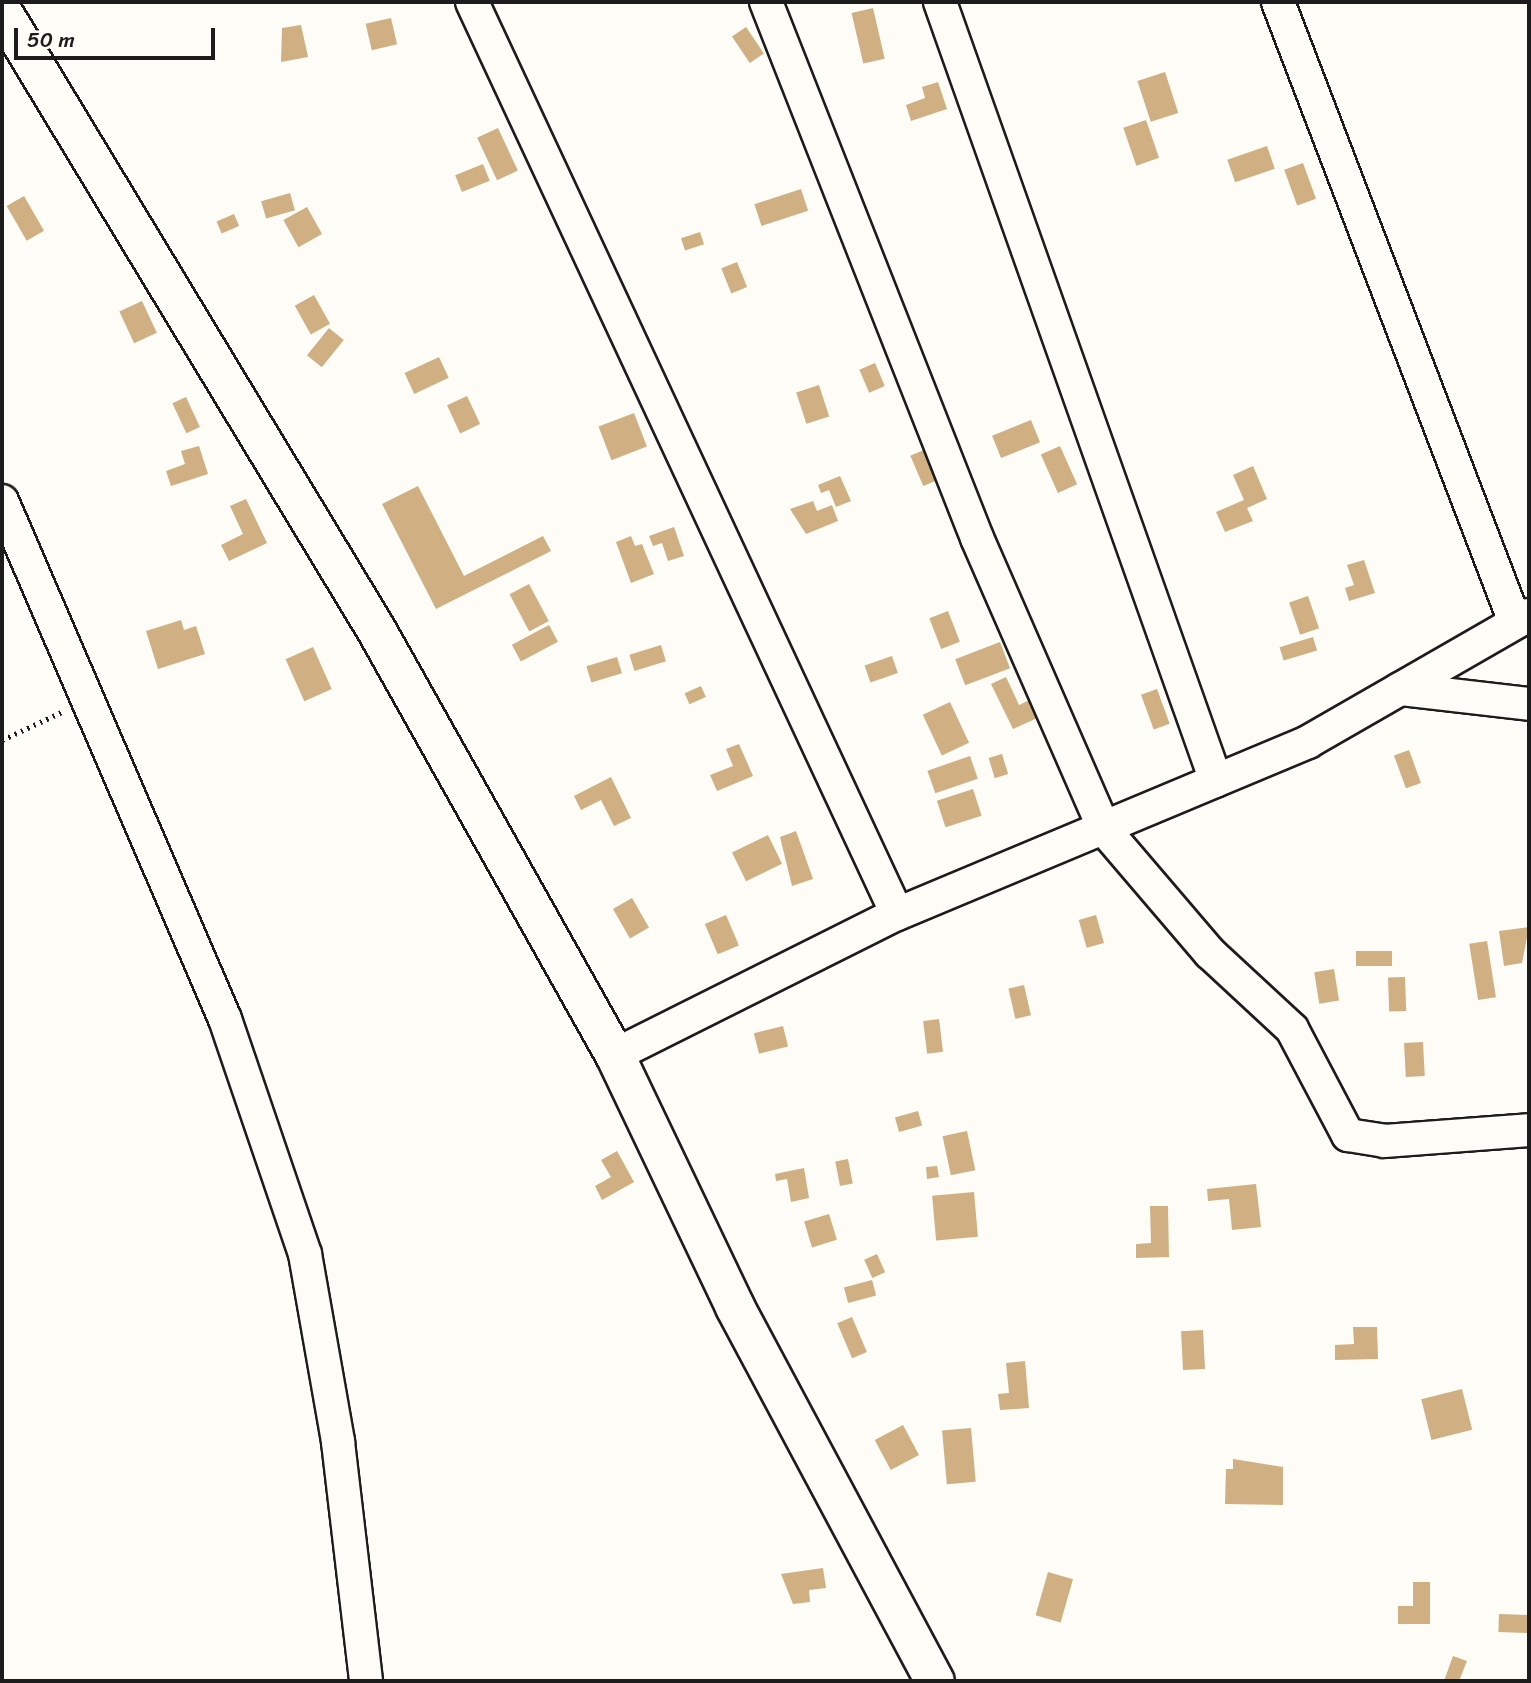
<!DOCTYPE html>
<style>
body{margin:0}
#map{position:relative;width:1531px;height:1683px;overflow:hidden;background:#fdfcf7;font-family:Sriracha,sans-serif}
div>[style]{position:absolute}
.building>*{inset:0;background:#d0b083;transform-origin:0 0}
.path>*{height:4.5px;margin-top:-2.25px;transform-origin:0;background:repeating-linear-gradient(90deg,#1c1c1c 0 2px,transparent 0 7px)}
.roads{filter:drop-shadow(2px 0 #1c1c1c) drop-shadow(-2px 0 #1c1c1c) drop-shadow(0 2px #1c1c1c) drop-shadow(0 -2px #1c1c1c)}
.street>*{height:32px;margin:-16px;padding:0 16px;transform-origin:16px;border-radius:16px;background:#fdfcf7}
.secondary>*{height:38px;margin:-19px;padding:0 19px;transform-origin:19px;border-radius:19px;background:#fdfcf7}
span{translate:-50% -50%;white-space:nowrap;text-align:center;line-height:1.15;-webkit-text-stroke:5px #fdfcf7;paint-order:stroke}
.frame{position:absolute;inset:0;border:4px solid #1c1c1c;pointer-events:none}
.scale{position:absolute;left:14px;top:28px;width:201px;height:32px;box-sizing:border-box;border:4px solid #1c1c1c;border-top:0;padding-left:9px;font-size:21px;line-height:24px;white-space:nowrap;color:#1c1c1c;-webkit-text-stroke:5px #fdfcf7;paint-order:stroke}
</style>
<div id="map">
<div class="building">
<i style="left:873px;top:8px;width:52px;height:22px;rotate:77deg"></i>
<i style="left:391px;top:18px;width:27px;height:26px;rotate:77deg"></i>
<i style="clip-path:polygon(301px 25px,308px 57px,281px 62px,282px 28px)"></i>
<i style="left:746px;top:27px;width:32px;height:17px;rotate:56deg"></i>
<i style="left:1165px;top:72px;width:43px;height:29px;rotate:72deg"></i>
<i style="clip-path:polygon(938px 82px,947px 109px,911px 121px,906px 105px,925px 98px,922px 87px)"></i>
<i style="left:1146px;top:120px;width:40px;height:24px;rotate:71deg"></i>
<i style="left:498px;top:128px;width:47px;height:23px;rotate:65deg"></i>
<i style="left:1267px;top:146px;width:24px;height:42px;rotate:71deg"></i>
<i style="left:1303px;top:163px;width:38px;height:20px;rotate:70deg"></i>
<i style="left:483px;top:164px;width:18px;height:30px;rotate:68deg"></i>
<i style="left:801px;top:189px;width:23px;height:49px;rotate:72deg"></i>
<i style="left:290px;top:193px;width:18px;height:30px;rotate:74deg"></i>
<i style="left:24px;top:196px;width:40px;height:20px;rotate:60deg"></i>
<i style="left:307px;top:207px;width:31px;height:27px;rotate:61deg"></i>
<i style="left:234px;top:214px;width:13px;height:19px;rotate:67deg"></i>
<i style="left:700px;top:232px;width:13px;height:20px;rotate:72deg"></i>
<i style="left:737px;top:262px;width:27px;height:17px;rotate:68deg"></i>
<i style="left:314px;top:295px;width:33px;height:22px;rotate:61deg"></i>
<i style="left:142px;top:301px;width:35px;height:25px;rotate:65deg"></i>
<i style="left:329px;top:328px;width:19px;height:35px;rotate:39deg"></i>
<i style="left:439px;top:357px;width:23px;height:38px;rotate:65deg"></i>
<i style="left:875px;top:363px;width:25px;height:17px;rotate:67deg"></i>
<i style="left:819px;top:385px;width:33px;height:24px;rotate:72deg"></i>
<i style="left:467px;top:396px;width:31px;height:22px;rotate:65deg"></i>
<i style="left:186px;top:397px;width:33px;height:15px;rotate:65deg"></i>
<i style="left:634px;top:413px;width:36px;height:38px;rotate:69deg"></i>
<i style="left:1031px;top:420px;width:24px;height:42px;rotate:68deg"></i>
<i style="clip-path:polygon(199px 446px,208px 474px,171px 486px,166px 471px,185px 464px,181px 451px)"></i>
<i style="left:1060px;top:446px;width:42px;height:21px;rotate:66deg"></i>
<i style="left:926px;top:449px;width:33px;height:17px;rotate:67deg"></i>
<i style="clip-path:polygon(1253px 466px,1267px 499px,1247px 508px,1253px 521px,1225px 532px,1216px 512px,1244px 500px,1233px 475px)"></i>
<i style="clip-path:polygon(840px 476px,851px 501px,836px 507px,829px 490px,821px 493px,818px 485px)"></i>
<i style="clip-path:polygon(418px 486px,464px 576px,543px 536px,551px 551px,436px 609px,382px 504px)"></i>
<i style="clip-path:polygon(246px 499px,267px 543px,229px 561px,221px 545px,243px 534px,230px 506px)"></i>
<i style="clip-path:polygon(813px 501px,817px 511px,832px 505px,838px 521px,806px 534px,790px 509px)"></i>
<i style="clip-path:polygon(674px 527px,684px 556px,668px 561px,662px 543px,653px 546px,649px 536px)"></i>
<i style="clip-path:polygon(631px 536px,635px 546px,642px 544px,654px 574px,631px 583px,616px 542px)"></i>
<i style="clip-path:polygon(1364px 560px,1375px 593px,1349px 601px,1345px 588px,1354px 585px,1347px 565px)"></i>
<i style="left:529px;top:584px;width:42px;height:22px;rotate:62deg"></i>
<i style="left:1308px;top:596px;width:34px;height:20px;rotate:71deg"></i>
<i style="left:948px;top:611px;width:33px;height:20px;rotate:69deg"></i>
<i style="clip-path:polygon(181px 620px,184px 630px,196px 626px,205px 654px,158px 669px,146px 631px)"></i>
<i style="left:549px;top:625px;width:19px;height:42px;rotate:62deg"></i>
<i style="left:1313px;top:637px;width:14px;height:35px;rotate:73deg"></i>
<i style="left:1000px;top:642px;width:28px;height:48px;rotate:69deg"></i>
<i style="left:661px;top:645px;width:17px;height:33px;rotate:73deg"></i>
<i style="left:313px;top:647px;width:46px;height:30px;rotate:66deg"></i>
<i style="left:892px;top:656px;width:18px;height:29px;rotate:71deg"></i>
<i style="left:617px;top:657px;width:17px;height:32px;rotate:73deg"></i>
<i style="clip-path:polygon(1006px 677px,1019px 705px,1040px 695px,1048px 713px,1013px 729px,991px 684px)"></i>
<i style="left:701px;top:686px;width:12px;height:18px;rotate:66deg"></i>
<i style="left:1157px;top:689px;width:37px;height:17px;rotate:70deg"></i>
<i style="left:950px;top:702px;width:45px;height:30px;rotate:65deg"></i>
<i style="clip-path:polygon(739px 744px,753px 776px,717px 791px,710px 775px,733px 766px,726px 749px)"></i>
<i style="left:1409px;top:750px;width:35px;height:16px;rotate:70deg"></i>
<i style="left:1002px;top:754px;width:21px;height:14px;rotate:73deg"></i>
<i style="left:970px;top:756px;width:24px;height:45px;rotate:71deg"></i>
<i style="clip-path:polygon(611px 777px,631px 818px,614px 826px,601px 800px,581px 810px,574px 796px)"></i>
<i style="left:973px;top:789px;width:28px;height:38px;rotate:72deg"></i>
<i style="clip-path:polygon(796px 831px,813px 879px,792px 886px,780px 837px)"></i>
<i style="left:768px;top:835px;width:32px;height:40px;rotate:64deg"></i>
<i style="left:632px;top:898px;width:34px;height:22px;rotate:60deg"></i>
<i style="left:726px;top:915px;width:33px;height:23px;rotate:67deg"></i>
<i style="left:1096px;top:915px;width:29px;height:18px;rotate:74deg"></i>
<i style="clip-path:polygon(1529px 927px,1522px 963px,1504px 966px,1499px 931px)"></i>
<i style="left:1487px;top:941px;width:57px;height:18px;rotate:81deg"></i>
<i style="left:1356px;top:951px;width:36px;height:15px"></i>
<i style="left:1334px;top:969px;width:32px;height:20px;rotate:81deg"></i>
<i style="left:1405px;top:977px;width:34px;height:17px;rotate:88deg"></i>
<i style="left:1024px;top:985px;width:31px;height:16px;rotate:77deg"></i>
<i style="left:939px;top:1019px;width:33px;height:16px;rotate:83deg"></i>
<i style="left:783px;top:1026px;width:21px;height:30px;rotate:76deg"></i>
<i style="left:1423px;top:1042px;width:34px;height:19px;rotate:87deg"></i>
<i style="left:918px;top:1111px;width:15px;height:24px;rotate:74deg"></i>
<i style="left:967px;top:1131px;width:40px;height:25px;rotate:78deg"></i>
<i style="clip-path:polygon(617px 1151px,634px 1182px,602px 1200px,595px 1186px,611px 1177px,601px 1160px)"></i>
<i style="left:848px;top:1159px;width:25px;height:13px;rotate:79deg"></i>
<i style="clip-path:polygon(937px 1166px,939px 1177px,927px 1179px,926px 1167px)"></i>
<i style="clip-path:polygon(804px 1168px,809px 1198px,791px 1202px,787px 1179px,776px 1181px,775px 1174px)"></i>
<i style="clip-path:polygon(1256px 1184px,1261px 1227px,1232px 1230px,1229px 1199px,1208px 1201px,1207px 1189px)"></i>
<i style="left:974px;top:1192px;width:45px;height:42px;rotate:85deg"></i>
<i style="clip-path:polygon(1150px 1206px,1168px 1206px,1169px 1257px,1136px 1258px,1136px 1244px,1151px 1243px)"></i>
<i style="left:829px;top:1214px;width:27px;height:26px;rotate:73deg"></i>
<i style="left:877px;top:1254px;width:20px;height:14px;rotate:66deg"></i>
<i style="left:872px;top:1280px;width:16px;height:29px;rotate:75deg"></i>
<i style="left:852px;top:1317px;width:38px;height:16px;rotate:67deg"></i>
<i style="clip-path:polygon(1353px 1327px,1377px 1327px,1378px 1359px,1335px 1360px,1335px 1345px,1354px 1344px)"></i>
<i style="left:1203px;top:1330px;width:39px;height:22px;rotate:87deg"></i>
<i style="clip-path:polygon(1025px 1361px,1029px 1408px,1000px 1410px,998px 1394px,1009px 1393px,1006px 1363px)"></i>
<i style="left:1462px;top:1389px;width:42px;height:42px;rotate:76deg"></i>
<i style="left:903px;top:1425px;width:34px;height:32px;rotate:62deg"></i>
<i style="left:971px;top:1428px;width:54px;height:29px;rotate:85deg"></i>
<i style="clip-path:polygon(1233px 1459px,1283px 1467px,1283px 1505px,1225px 1504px,1226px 1469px,1233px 1469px)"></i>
<i style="clip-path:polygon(823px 1568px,826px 1588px,809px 1590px,810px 1602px,793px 1604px,781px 1574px)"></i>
<i style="left:1048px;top:1572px;width:26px;height:45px;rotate:16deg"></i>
<i style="clip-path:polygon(1413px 1582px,1430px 1582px,1430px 1624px,1398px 1624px,1398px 1606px,1413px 1606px)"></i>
<i style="left:1499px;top:1614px;width:30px;height:18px;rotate:2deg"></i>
<i style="clip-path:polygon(1453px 1656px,1467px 1661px,1459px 1681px,1444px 1681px)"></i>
</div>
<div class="path">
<i style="left:2px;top:740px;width:68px;rotate:-25.1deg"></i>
</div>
<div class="roads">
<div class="street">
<i style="left:472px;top:2px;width:1006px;rotate:65.01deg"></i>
<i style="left:766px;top:2px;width:576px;rotate:68.51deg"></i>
<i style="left:977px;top:538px;width:318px;rotate:66.4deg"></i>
<i style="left:1104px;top:829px;width:163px;rotate:49.5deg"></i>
<i style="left:1210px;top:953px;width:112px;rotate:42.8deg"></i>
<i style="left:1292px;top:1029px;width:120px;rotate:62.2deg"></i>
<i style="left:1348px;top:1135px;width:36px;rotate:9deg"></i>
<i style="left:1384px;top:1141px;width:145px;rotate:-4.3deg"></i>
<i style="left:940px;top:2px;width:826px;rotate:70.49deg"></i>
<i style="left:1278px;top:2px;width:664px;rotate:69.08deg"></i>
<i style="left:2px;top:501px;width:564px;rotate:66.71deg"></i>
<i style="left:225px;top:1019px;width:248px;rotate:71.2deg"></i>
<i style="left:305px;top:1254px;width:191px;rotate:80deg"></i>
<i style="left:338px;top:1442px;width:241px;rotate:83.3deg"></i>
<i style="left:1400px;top:689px;width:130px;rotate:6.6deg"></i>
<i style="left:615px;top:1055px;width:315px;rotate:-26.6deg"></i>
<i style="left:897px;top:914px;width:446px;rotate:-22.7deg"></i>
<i style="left:1308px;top:742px;width:255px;rotate:-29.9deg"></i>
</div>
<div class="secondary">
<i style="left:2px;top:11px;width:725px;rotate:58.83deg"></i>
<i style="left:377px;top:631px;width:486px;rotate:60.7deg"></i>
<i style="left:615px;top:1055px;width:279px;rotate:64.5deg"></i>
<i style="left:735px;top:1307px;width:424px;rotate:61.9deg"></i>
</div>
</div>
<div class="frame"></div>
<div class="scale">50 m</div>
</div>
